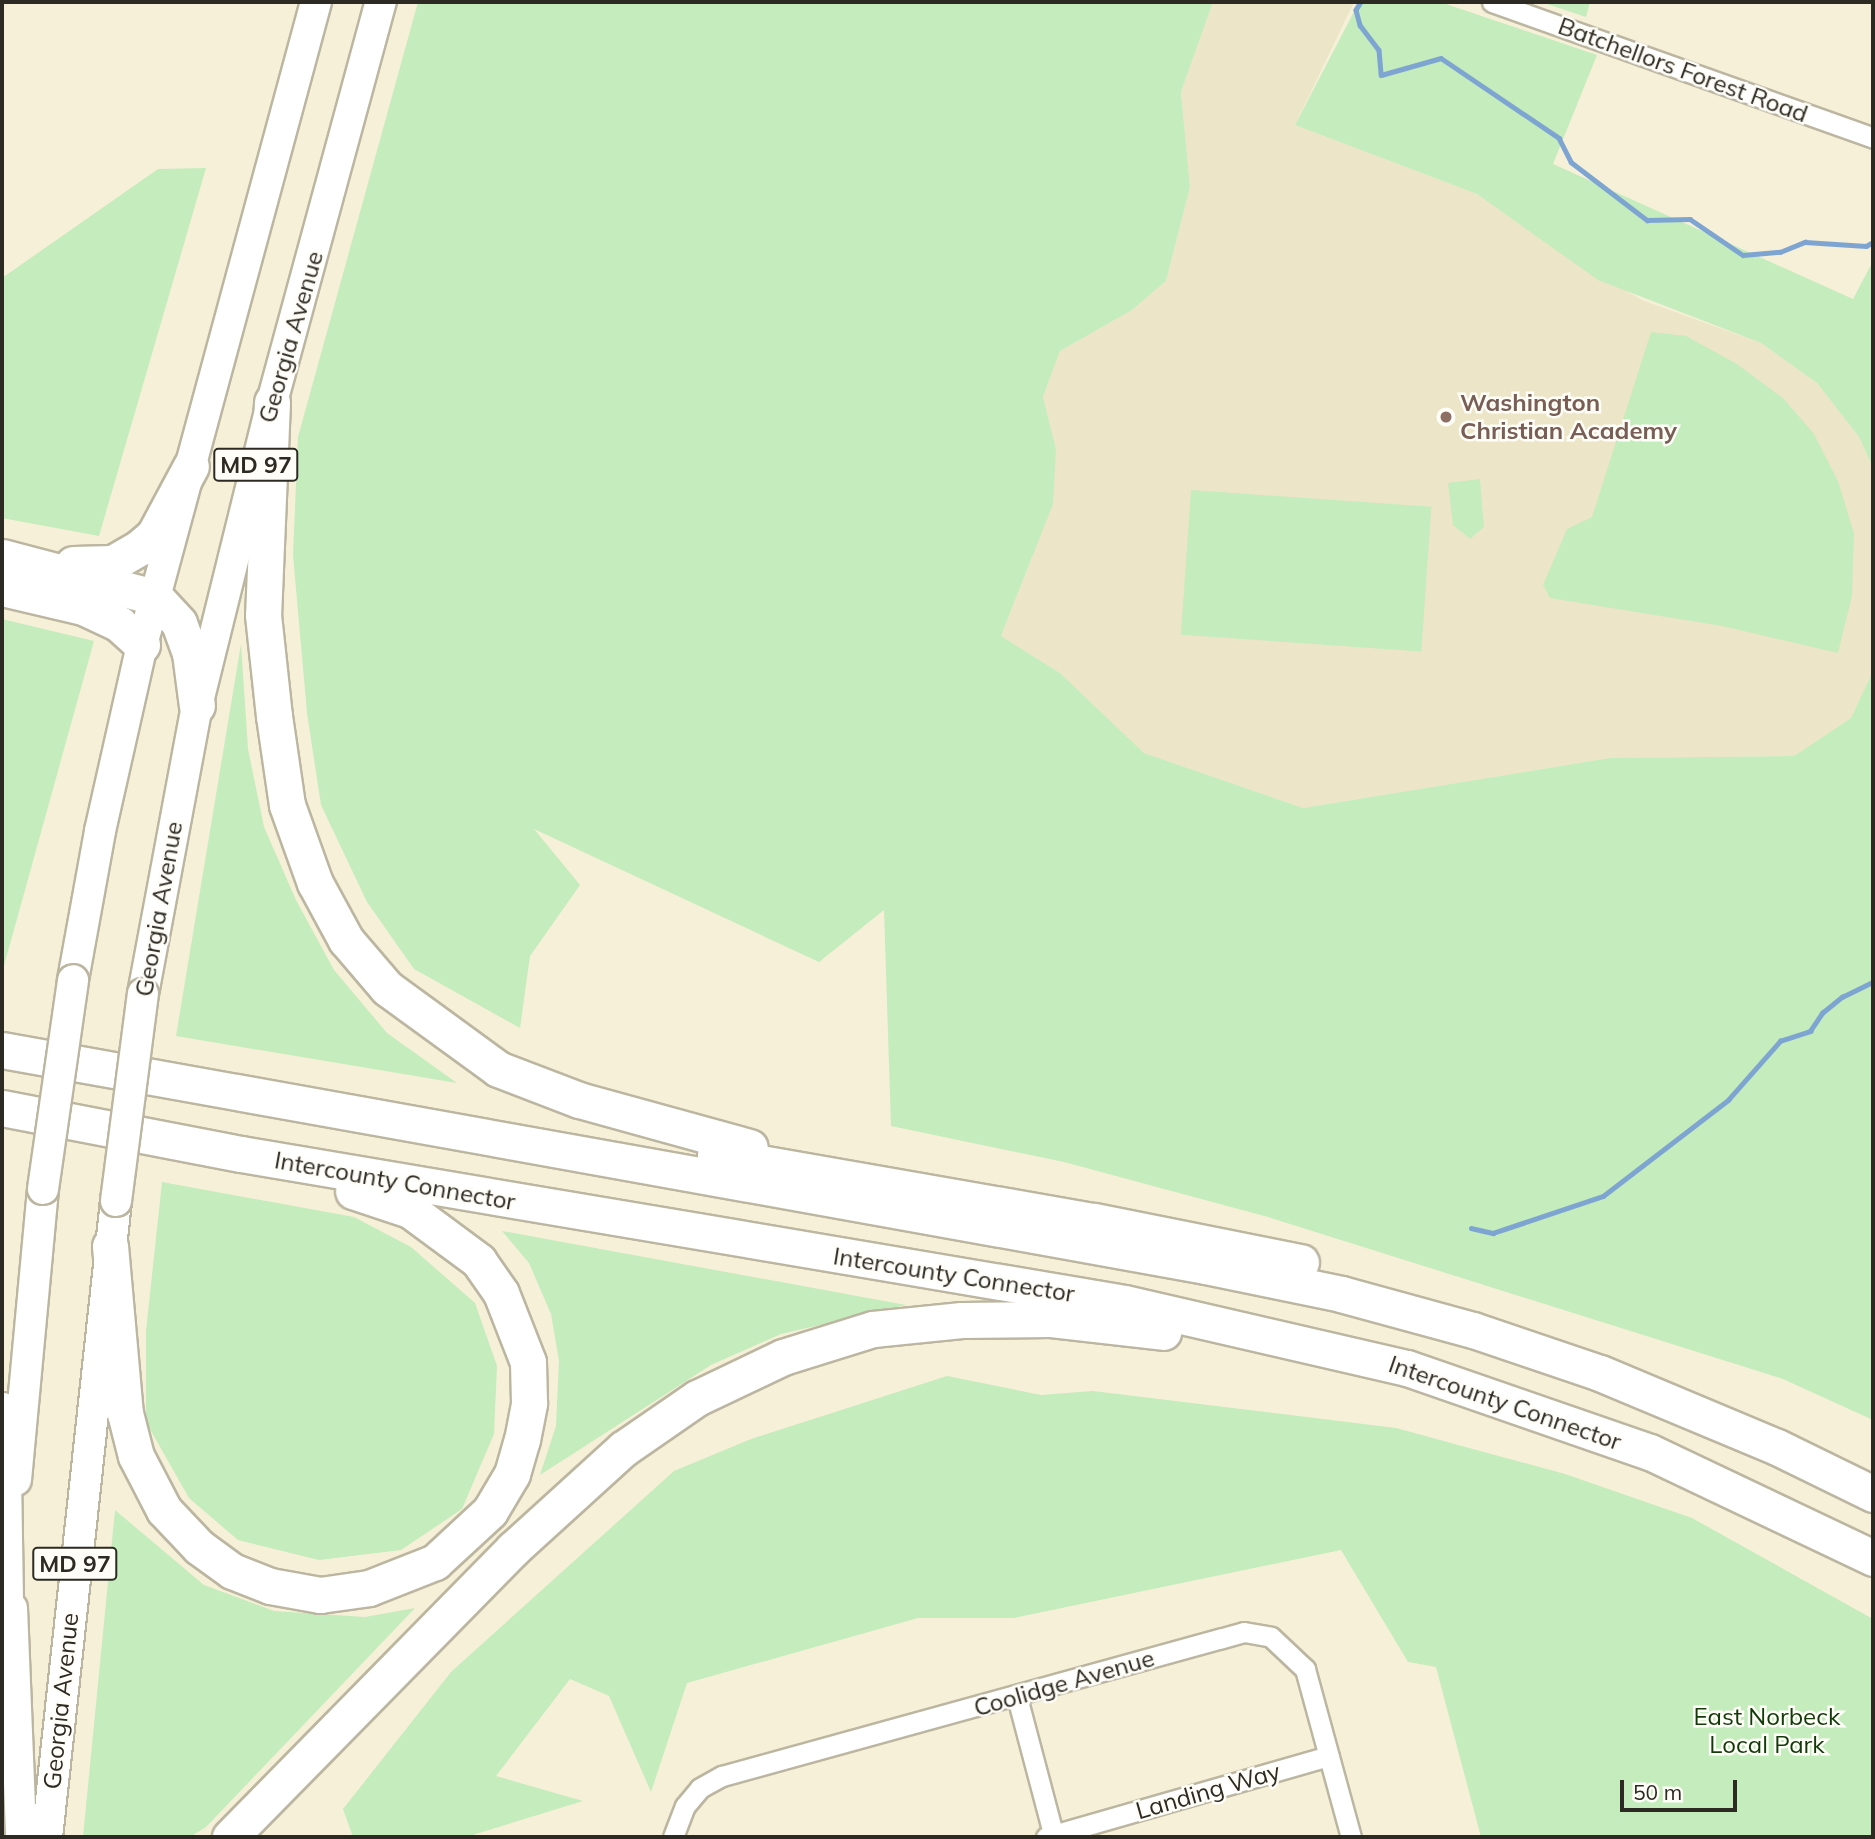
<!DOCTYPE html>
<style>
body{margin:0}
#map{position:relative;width:1875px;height:1839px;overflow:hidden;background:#f6f0d9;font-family:Mulish,sans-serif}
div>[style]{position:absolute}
.built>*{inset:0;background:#ede5c7}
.green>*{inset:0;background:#c4ecbc;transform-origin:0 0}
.stream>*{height:4.5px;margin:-2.25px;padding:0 2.25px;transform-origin:2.25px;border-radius:2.25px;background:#7ea5d2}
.roads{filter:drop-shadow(2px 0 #bcb6a1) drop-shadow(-2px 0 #bcb6a1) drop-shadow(0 2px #bcb6a1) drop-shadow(0 -2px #bcb6a1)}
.minor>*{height:19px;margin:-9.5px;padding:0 9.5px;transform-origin:9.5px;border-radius:9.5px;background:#fff}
.primary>*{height:30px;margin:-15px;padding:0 15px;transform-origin:15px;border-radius:15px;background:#fff}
.motorway>*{height:35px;margin:-17.5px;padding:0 17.5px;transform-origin:17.5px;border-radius:17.5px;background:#fff}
.bridges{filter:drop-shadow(2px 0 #bcb6a1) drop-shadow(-2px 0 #bcb6a1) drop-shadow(0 2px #bcb6a1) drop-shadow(0 -2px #bcb6a1)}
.primary-bridge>*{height:30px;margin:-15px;padding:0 15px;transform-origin:15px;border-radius:15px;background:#fff}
.dots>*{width:19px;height:19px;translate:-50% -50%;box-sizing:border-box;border:4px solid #fefdf8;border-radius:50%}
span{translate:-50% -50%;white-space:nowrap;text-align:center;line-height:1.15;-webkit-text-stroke:5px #fefdf8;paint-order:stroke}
.shield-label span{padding:2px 5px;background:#fefdf8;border:2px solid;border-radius:5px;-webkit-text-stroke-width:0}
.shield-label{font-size:23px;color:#2c2a22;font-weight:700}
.street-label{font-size:24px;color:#2c2a22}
.education-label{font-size:24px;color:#785e54;font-weight:700}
.left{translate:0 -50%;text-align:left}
.park-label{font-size:24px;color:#123a09}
.frame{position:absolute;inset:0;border:4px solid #2c2a22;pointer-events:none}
.scale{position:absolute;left:1620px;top:1780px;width:117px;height:32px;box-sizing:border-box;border:4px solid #2c2a22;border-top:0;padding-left:9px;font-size:21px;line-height:24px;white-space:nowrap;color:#2c2a22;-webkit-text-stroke:5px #fefdf8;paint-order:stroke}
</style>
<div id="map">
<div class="built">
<i style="clip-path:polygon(1213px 2px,1354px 2px,1295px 125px,1477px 194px,1563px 254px,1642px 300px,1761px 343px,1817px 383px,1859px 437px,1873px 468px,1873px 671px,1851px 718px,1794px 756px,1610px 758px,1303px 808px,1144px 753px,1060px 673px,1001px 636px,1032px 558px,1056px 449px,1043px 397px,1060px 351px,1132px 310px,1166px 281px,1190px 187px,1181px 92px)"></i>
</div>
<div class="green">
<i style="clip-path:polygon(418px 2px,1213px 2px,1181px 92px,1190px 187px,1166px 281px,1132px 310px,1060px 351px,1043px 397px,1056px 449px,1053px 504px,1001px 636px,1060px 673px,1144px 753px,1303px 808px,1610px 758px,1794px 756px,1851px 718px,1873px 671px,1873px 1420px,1783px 1379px,1268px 1217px,1064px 1162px,891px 1126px,884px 910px,819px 962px,534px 829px,580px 885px,530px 956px,520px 1028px,414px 969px,367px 902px,321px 805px,307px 713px,293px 555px,298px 437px)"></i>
<i style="clip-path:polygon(1359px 2px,1440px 2px,1597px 55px,1553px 164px,1853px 299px,1873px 261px,1873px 468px,1859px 437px,1817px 383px,1761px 343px,1598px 280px,1477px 194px,1295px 125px)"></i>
<i style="clip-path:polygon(1541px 2px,1590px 2px,1586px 17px)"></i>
<i style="clip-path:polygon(206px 168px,99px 536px,2px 518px,2px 278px,158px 169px)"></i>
<i style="clip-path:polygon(1651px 332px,1686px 336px,1737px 364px,1784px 399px,1814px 434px,1838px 481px,1854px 533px,1852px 596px,1838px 653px,1722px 626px,1550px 598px,1543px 585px,1567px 529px,1592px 517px)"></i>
<i style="clip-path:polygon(1480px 479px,1484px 527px,1470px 539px,1453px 525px,1448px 483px)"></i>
<i style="left:1191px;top:490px;width:241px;height:145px;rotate:4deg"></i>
<i style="clip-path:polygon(2px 619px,94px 641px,2px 973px)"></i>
<i style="clip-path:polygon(241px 644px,248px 749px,264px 827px,296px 900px,334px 970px,387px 1033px,457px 1083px,176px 1036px)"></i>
<i style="clip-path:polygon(162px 1182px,354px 1217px,411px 1247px,475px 1303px,497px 1366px,494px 1434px,462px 1509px,401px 1550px,319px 1560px,238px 1540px,189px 1498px,146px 1422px,146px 1331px)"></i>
<i style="clip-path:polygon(502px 1231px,906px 1305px,781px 1334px,711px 1365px,540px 1475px,556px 1426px,559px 1361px,551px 1314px,529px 1263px)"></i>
<i style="clip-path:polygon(947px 1376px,1041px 1395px,1093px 1391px,1396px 1428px,1565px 1474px,1692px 1518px,1873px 1619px,1873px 1837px,1481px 1837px,1436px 1667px,1408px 1662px,1341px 1550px,1014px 1618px,918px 1618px,687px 1683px,651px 1792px,609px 1696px,570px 1679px,496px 1776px,583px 1801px,466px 1837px,353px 1837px,343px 1809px,451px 1672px,674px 1471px,751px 1439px)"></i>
<i style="clip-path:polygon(115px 1510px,204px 1585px,274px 1611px,365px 1617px,415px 1608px,206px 1827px,190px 1837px,83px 1837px)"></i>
</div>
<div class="stream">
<i style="left:1361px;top:2px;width:9px;rotate:122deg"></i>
<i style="left:1356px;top:10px;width:16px;rotate:75deg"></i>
<i style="left:1360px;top:25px;width:31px;rotate:53deg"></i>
<i style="left:1379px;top:50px;width:25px;rotate:85deg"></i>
<i style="left:1381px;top:75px;width:62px;rotate:-15.8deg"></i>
<i style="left:1441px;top:58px;width:143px;rotate:34.1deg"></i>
<i style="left:1559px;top:138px;width:27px;rotate:63deg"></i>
<i style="left:1571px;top:162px;width:96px;rotate:37.3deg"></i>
<i style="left:1647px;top:220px;width:43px;rotate:-1.3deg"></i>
<i style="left:1690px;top:219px;width:64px;rotate:34.2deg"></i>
<i style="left:1743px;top:255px;width:37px;rotate:-5deg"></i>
<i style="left:1780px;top:252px;width:27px;rotate:-22deg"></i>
<i style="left:1805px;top:242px;width:61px;rotate:3.8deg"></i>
<i style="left:1866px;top:246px;width:8px;rotate:-30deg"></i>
<i style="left:1471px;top:1228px;width:23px;rotate:13deg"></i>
<i style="left:1493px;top:1233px;width:116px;rotate:-18.6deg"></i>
<i style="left:1603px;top:1196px;width:158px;rotate:-37.5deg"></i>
<i style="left:1728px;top:1100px;width:79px;rotate:-48.6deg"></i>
<i style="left:1780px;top:1041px;width:32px;rotate:-18deg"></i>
<i style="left:1810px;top:1031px;width:22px;rotate:-56deg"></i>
<i style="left:1822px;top:1013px;width:26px;rotate:-39deg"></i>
<i style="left:1842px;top:997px;width:34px;rotate:-26deg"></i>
</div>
<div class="roads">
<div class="minor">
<i style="left:1492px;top:2px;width:405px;rotate:19.6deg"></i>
<i style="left:1017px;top:1697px;width:145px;rotate:75.2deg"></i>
<i style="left:673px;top:1837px;width:33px;rotate:-69deg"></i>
<i style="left:685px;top:1806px;width:23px;rotate:-50deg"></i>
<i style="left:700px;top:1788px;width:25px;rotate:-29deg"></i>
<i style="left:722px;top:1776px;width:541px;rotate:-15.42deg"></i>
<i style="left:1244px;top:1632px;width:27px;rotate:10deg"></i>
<i style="left:1271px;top:1637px;width:47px;rotate:43.3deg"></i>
<i style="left:1305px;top:1669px;width:174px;rotate:74.7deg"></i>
<i style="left:1046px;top:1837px;width:294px;rotate:-16deg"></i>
</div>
<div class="primary">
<i style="left:73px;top:980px;width:151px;rotate:-79.7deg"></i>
<i style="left:100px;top:831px;width:191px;rotate:-77.3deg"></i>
<i style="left:142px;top:645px;width:666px;rotate:-74.86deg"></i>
<i style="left:143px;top:994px;width:293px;rotate:-79.4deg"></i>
<i style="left:197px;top:706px;width:313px;rotate:-76.1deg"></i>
<i style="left:272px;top:402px;width:415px;rotate:-74.8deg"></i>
<i style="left:16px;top:1480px;width:292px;rotate:-84.7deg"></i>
<i style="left:12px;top:1608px;width:229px;rotate:87.7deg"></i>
<i style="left:2px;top:1630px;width:55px;rotate:-84.8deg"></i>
<i style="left:47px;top:1837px;width:640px;rotate:-83.81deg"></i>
</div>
<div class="motorway">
<i style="left:272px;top:402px;width:213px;rotate:92.4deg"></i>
<i style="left:263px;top:615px;width:102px;rotate:83.8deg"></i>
<i style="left:274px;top:716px;width:90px;rotate:81.7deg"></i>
<i style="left:287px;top:805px;width:83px;rotate:70.3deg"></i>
<i style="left:315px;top:883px;width:65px;rotate:61.5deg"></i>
<i style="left:346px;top:940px;width:63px;rotate:49.5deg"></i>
<i style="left:387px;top:988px;width:137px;rotate:36.1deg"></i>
<i style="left:498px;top:1069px;width:87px;rotate:20.9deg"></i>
<i style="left:579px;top:1100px;width:177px;rotate:15.4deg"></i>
<i style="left:2px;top:557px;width:158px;rotate:14.7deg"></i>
<i style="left:155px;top:597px;width:35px;rotate:47deg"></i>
<i style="left:179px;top:623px;width:32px;rotate:70deg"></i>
<i style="left:190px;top:653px;width:53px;rotate:82.5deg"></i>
<i style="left:73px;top:564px;width:40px;rotate:-1.4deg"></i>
<i style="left:113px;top:563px;width:30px;rotate:-30deg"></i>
<i style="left:139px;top:548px;width:20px;rotate:-41deg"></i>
<i style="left:154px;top:535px;width:78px;rotate:-61.8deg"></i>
<i style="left:2px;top:588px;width:83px;rotate:13.2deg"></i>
<i style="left:83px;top:607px;width:40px;rotate:25deg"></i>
<i style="left:119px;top:624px;width:31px;rotate:42deg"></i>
<i style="left:2px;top:1050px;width:1223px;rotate:10.17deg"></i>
<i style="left:1206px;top:1266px;width:138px;rotate:11.7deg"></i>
<i style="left:1341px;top:1294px;width:137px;rotate:15.3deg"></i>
<i style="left:1473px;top:1330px;width:134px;rotate:18.7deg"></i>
<i style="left:1600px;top:1373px;width:192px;rotate:22.7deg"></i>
<i style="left:1777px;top:1447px;width:107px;rotate:26.1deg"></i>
<i style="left:2px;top:1108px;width:243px;rotate:10.9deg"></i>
<i style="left:241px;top:1154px;width:896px;rotate:9.57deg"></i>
<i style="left:1125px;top:1303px;width:289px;rotate:13deg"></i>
<i style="left:1407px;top:1368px;width:257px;rotate:19.1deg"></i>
<i style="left:1650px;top:1452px;width:247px;rotate:25.4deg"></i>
<i style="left:715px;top:1155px;width:386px;rotate:9.9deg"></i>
<i style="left:1095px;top:1221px;width:210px;rotate:11.3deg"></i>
<i style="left:110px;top:1246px;width:168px;rotate:84.9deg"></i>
<i style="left:125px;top:1413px;width:44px;rotate:75.7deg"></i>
<i style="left:136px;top:1456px;width:61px;rotate:62.6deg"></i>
<i style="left:164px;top:1510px;width:51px;rotate:46.6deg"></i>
<i style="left:199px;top:1547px;width:41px;rotate:36deg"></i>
<i style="left:232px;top:1571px;width:41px;rotate:21.5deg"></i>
<i style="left:270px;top:1586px;width:51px;rotate:10.2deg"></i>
<i style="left:320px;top:1595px;width:49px;rotate:-8.1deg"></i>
<i style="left:369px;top:1588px;width:71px;rotate:-21.5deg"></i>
<i style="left:435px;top:1562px;width:75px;rotate:-42.8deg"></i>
<i style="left:490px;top:1511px;width:43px;rotate:-59.3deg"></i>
<i style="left:512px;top:1474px;width:35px;rotate:-74deg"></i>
<i style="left:522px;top:1440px;width:38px;rotate:-79deg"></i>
<i style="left:529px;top:1403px;width:41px;rotate:-91.4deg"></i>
<i style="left:528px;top:1362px;width:74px;rotate:-111.4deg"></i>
<i style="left:501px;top:1293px;width:39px;rotate:-125deg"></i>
<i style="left:479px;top:1261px;width:86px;rotate:-143.5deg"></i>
<i style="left:410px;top:1210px;width:60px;rotate:-161.6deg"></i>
<i style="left:2px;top:1410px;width:188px;rotate:89.1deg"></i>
<i style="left:230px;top:1837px;width:404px;rotate:-45.5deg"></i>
<i style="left:513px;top:1549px;width:149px;rotate:-42.3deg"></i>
<i style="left:623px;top:1449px;width:90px;rotate:-34.6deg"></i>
<i style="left:697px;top:1398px;width:95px;rotate:-25.5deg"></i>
<i style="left:783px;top:1357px;width:94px;rotate:-17.3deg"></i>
<i style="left:873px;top:1329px;width:89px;rotate:-5.8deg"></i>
<i style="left:962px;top:1320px;width:89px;rotate:-0.6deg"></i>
<i style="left:1051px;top:1319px;width:113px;rotate:6.6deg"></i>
</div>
</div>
<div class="bridges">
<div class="primary-bridge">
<i style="left:43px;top:1189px;width:211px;rotate:-81.8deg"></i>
<i style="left:116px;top:1201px;width:209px;rotate:-82.6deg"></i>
</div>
</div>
<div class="dots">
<i style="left:1446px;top:417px;background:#8d6e63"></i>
</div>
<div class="shield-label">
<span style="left:256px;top:465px">MD 97</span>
<span style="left:75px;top:1564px">MD 97</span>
</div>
<div class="street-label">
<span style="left:1683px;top:70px;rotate:20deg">Batchellors Forest Road</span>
<span style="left:291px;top:337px;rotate:-74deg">Georgia Avenue</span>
<span style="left:159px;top:909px;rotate:-80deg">Georgia Avenue</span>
<span style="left:395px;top:1181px;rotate:10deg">Intercounty Connector</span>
<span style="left:954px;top:1275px;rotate:9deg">Intercounty Connector</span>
<span style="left:1505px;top:1403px;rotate:19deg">Intercounty Connector</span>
<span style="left:1064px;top:1683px;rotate:-16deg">Coolidge Avenue</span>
<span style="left:61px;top:1701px;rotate:-84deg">Georgia Avenue</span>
<span style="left:1208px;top:1791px;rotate:-16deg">Landing Way</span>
</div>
<div class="education-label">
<span class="left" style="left:1460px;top:417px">Washington<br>Christian Academy</span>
</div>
<div class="park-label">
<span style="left:1767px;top:1731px">East Norbeck<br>Local Park</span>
</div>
<div class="frame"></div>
<div class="scale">50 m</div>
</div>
